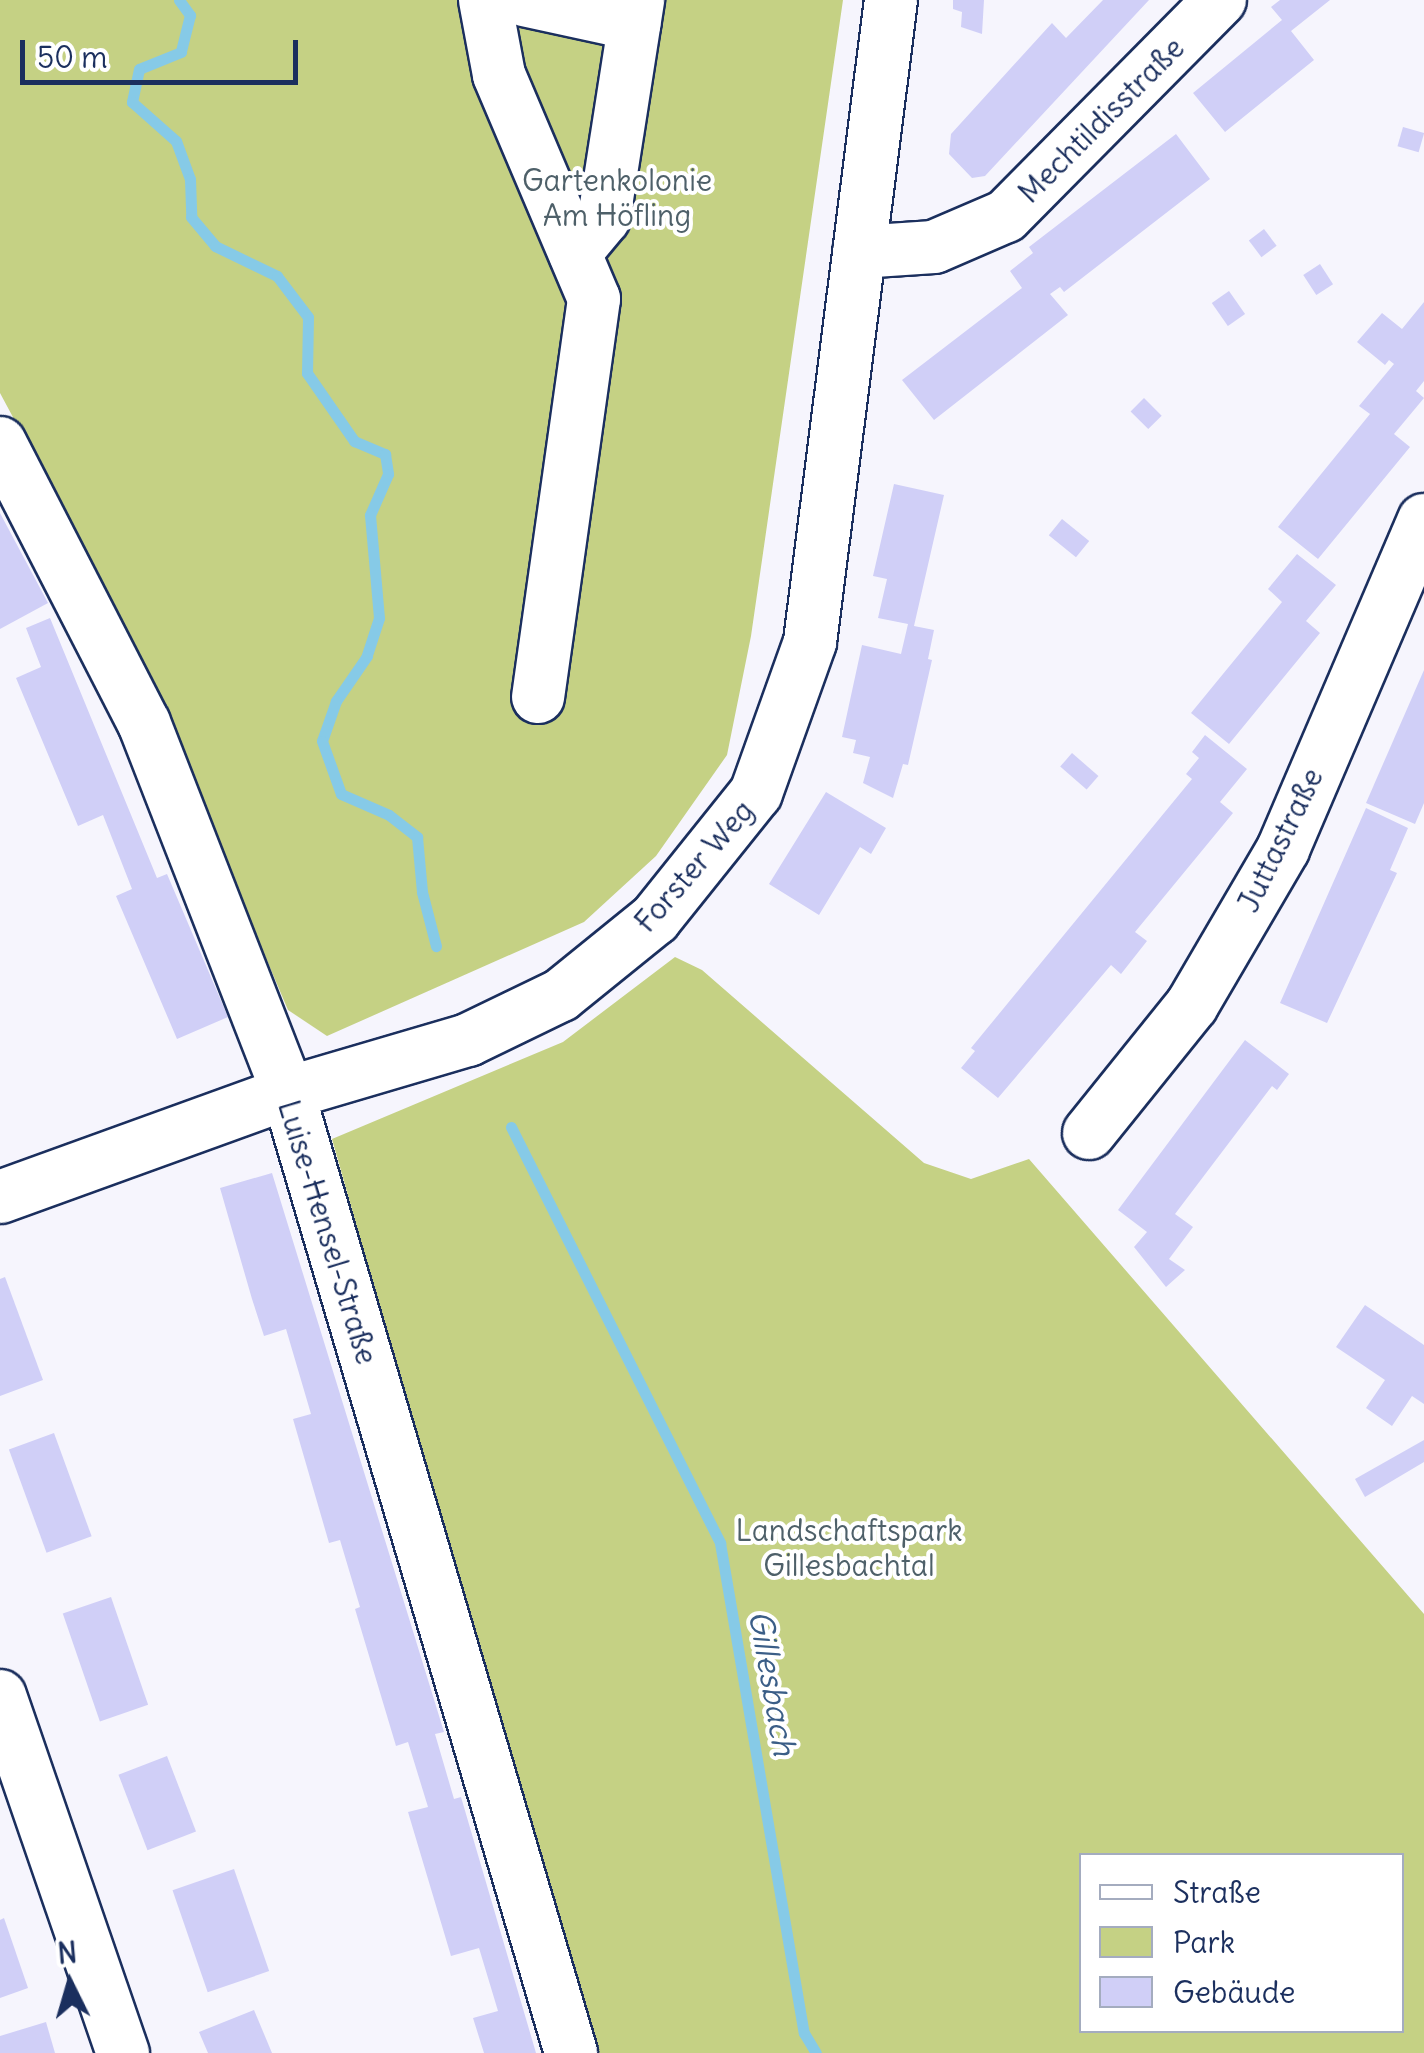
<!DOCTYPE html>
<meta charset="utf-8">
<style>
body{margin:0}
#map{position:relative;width:1424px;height:2053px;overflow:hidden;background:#f6f5fd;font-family:Delius,sans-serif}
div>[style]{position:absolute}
.green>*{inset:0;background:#c5d184}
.stream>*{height:11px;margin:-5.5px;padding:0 5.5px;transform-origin:5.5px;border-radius:5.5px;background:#86cae7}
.building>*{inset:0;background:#d0cff7;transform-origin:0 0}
.roads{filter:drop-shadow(2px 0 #1b2f5e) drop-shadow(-2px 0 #1b2f5e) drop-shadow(0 2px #1b2f5e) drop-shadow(0 -2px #1b2f5e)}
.minor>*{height:52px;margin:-26px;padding:0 26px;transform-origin:26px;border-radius:26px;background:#fff}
span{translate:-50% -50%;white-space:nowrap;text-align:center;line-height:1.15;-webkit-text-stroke:8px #fff;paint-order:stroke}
.street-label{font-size:30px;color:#1b2f5e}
.park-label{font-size:30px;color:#4e6069}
.water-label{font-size:32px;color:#3b5e87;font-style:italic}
.legend{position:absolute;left:1079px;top:1853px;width:325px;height:180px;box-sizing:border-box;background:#fff;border:2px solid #a4acbf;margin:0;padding:12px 18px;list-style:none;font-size:30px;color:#1b2f5e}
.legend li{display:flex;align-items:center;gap:20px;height:50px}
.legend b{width:50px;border:2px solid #a4acbf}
.north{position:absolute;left:20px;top:1933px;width:100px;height:100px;-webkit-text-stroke:8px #fff;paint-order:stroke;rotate:355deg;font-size:28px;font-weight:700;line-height:40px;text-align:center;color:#1b2f5e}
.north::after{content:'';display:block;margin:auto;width:35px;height:45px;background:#1b2f5e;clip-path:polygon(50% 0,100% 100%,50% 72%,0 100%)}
.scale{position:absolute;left:20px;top:40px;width:278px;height:45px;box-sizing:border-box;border:5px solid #1b2f5e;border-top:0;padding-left:12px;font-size:30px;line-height:35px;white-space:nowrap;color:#1b2f5e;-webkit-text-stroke:8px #fff;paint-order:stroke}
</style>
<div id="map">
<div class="green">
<i style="clip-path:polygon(0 0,843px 0,751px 636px,727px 755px,656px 856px,584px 922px,327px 1036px,288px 1010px,126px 628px,0 393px)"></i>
<i style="clip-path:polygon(evenodd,675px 957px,702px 970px,924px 1163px,971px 1179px,1029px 1159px,1424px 1614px,1424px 2053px,591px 2053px,332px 1139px,563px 1042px,675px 957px,1082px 1856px,1402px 1856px,1402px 2030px,1082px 2030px,1082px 1856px)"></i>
</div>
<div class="stream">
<i style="left:179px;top:0;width:19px;rotate:54deg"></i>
<i style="left:190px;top:15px;width:38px;rotate:104deg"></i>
<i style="left:181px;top:52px;width:45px;rotate:158deg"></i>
<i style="left:139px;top:69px;width:34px;rotate:102deg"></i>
<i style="left:132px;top:102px;width:59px;rotate:41.6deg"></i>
<i style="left:176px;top:141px;width:40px;rotate:69.8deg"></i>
<i style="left:190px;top:179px;width:38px;rotate:88deg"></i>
<i style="left:191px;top:217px;width:38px;rotate:50deg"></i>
<i style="left:215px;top:246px;width:69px;rotate:25.8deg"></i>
<i style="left:277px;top:276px;width:51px;rotate:52.9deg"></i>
<i style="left:308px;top:317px;width:56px;rotate:91deg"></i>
<i style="left:307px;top:373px;width:83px;rotate:55.3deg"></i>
<i style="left:354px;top:441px;width:34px;rotate:23deg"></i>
<i style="left:385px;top:454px;width:20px;rotate:81deg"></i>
<i style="left:388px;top:474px;width:45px;rotate:113.7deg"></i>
<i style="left:370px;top:515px;width:103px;rotate:85deg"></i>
<i style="left:379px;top:618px;width:40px;rotate:108deg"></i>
<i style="left:367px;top:656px;width:55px;rotate:124.6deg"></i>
<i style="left:336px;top:701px;width:42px;rotate:109.3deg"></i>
<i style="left:322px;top:741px;width:56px;rotate:70.3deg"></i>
<i style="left:341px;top:794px;width:52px;rotate:23.6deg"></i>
<i style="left:389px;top:815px;width:36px;rotate:38deg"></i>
<i style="left:417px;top:837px;width:55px;rotate:84.8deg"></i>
<i style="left:422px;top:892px;width:56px;rotate:75.5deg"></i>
<i style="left:511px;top:1127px;width:466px;rotate:63.3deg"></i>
<i style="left:720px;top:1543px;width:497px;rotate:80.3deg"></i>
<i style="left:804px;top:2033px;width:23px;rotate:59deg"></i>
</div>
<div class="building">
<i style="clip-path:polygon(953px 0,984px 0,982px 34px,961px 27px,962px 12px,953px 9px)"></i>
<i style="clip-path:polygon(1103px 0,1149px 0,985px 176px,972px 178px,949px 154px,951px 134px,1052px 23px,1066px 38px)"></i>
<i style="clip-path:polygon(1280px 0,1330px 0,1291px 31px,1314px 60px,1225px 132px,1193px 93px,1282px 20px,1271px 7px)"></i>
<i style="left:1403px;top:127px;width:22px;height:20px;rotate:16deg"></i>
<i style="clip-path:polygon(1176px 134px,1210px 179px,1064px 292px,1060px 287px,1050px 294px,1068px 315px,934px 420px,902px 380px,1022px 288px,1010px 271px,1033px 253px,1029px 247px)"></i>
<i style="left:1264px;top:229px;width:21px;height:19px;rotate:53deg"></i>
<i style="left:1320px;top:264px;width:24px;height:20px;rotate:57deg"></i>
<i style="left:1229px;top:291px;width:28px;height:21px;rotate:55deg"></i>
<i style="clip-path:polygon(1424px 302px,1424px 381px,1416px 391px,1424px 398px,1394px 434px,1410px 447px,1318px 559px,1278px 527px,1370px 414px,1359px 406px,1394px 364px,1389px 360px,1385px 365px,1357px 342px,1382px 313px,1402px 329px)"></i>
<i style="left:1144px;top:398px;width:25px;height:19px;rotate:45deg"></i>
<i style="clip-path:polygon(894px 484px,944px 495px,914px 626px,934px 630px,928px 659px,932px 660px,908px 765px,903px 764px,893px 798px,863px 783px,870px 757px,853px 753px,856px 740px,842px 737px,862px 645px,901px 654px,908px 624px,878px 618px,887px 579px,873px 576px)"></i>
<i style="clip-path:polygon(0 513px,48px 603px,0 629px)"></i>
<i style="left:1062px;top:519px;width:35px;height:21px;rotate:39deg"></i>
<i style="clip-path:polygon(1297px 554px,1336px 585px,1306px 621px,1320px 633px,1229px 744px,1191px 713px,1282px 602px,1268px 589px)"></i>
<i style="clip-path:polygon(50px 618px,157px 878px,167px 874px,228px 1017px,177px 1039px,116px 896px,132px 889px,103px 815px,78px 826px,16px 678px,41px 667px,26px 628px)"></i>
<i style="clip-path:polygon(1424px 670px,1424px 803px,1415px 824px,1366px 803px)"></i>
<i style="clip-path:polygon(1205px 735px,1247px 769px,1220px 802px,1233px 813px,1135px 932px,1147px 941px,1121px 974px,1111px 965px,998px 1098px,961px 1068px,975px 1051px,971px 1048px,1192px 779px,1186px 774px,1199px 758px,1192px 752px)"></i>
<i style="left:1072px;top:753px;width:35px;height:18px;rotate:41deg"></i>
<i style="clip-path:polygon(826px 792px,886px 828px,871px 854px,860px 847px,819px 915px,769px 884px)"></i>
<i style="clip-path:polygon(1366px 808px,1408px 828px,1390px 870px,1397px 873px,1327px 1023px,1280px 1003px)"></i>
<i style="clip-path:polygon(1245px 1040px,1289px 1074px,1277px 1090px,1272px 1086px,1175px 1214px,1193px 1227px,1169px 1259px,1185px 1270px,1166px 1287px,1134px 1247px,1147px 1232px,1118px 1210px)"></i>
<i style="clip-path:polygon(272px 1173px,444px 1732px,435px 1734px,454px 1799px,461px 1797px,536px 2053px,484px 2053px,473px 2018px,498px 2011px,479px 1948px,451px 1956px,408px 1812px,428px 1807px,408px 1742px,396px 1746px,355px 1609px,360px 1607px,340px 1540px,329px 1543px,293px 1419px,311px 1414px,286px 1329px,264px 1336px,252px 1299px,220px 1188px)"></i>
<i style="clip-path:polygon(5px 1277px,43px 1380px,0 1396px,0 1279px)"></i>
<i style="clip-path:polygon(1365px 1305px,1424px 1345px,1424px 1404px,1412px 1396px,1392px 1426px,1366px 1408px,1385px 1380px,1336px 1347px)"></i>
<i style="left:54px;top:1433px;width:110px;height:48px;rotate:70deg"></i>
<i style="clip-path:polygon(1424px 1440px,1424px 1462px,1365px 1497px,1355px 1479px)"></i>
<i style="left:111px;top:1597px;width:114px;height:51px;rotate:71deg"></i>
<i style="left:167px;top:1756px;width:81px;height:52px;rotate:69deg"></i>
<i style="left:234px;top:1869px;width:108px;height:65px;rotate:71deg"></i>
<i style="clip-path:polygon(4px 1918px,28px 1988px,0 1998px,0 1920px)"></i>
<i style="clip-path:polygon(254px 2010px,272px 2053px,208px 2053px,199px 2032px)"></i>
<i style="clip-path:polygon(46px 2022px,55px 2053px,0 2053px,0 2036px)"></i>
</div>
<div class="roads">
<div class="minor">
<i style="left:485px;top:0;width:76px;rotate:79.4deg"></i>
<i style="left:499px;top:75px;width:243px;rotate:67deg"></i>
<i style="left:594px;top:299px;width:402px;rotate:98deg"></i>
<i style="left:524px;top:0;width:113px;rotate:12.3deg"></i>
<i style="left:859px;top:252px;width:75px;rotate:-3.8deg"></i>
<i style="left:934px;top:247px;width:78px;rotate:-23.3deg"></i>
<i style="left:1006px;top:216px;width:304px;rotate:-45.3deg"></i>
<i style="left:575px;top:253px;width:45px;rotate:-50.4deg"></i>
<i style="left:604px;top:218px;width:221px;rotate:-81.1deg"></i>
<i style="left:0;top:443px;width:315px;rotate:62.8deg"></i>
<i style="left:144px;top:723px;width:397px;rotate:68.7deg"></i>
<i style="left:288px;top:1093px;width:1001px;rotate:73.57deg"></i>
<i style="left:1089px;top:1133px;width:164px;rotate:-51.2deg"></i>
<i style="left:1192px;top:1005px;width:181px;rotate:-59.7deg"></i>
<i style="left:1283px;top:849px;width:358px;rotate:-66.8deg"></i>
<i style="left:0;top:1197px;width:306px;rotate:-19.9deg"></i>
<i style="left:288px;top:1093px;width:188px;rotate:-16.4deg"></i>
<i style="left:468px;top:1040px;width:103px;rotate:-25.8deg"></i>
<i style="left:561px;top:995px;width:121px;rotate:-39deg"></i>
<i style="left:655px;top:919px;width:161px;rotate:-51.3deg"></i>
<i style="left:756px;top:793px;width:160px;rotate:-70.3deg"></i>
<i style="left:810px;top:642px;width:647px;rotate:-82.81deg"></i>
<i style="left:0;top:1696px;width:378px;rotate:71deg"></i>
</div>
</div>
<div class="street-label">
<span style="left:1101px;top:120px;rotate:-45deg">Mechtildisstraße</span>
<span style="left:1280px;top:840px;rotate:-64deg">Juttastraße</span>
<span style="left:694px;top:866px;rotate:-49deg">Forster Weg</span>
<span style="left:328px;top:1232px;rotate:73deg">Luise-Hensel-Straße</span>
</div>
<div class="park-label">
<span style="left:617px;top:197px">Gartenkolonie<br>Am Höfling</span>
<span style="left:849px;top:1547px">Landschaftspark<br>Gillesbachtal</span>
</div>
<div class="water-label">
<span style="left:772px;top:1683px;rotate:80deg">Gillesbach</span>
</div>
<ul class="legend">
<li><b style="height:12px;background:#fff"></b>Straße</li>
<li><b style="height:28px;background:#c5d184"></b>Park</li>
<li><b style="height:28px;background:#d0cff7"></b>Gebäude</li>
</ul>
<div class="north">N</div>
<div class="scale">50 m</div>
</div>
